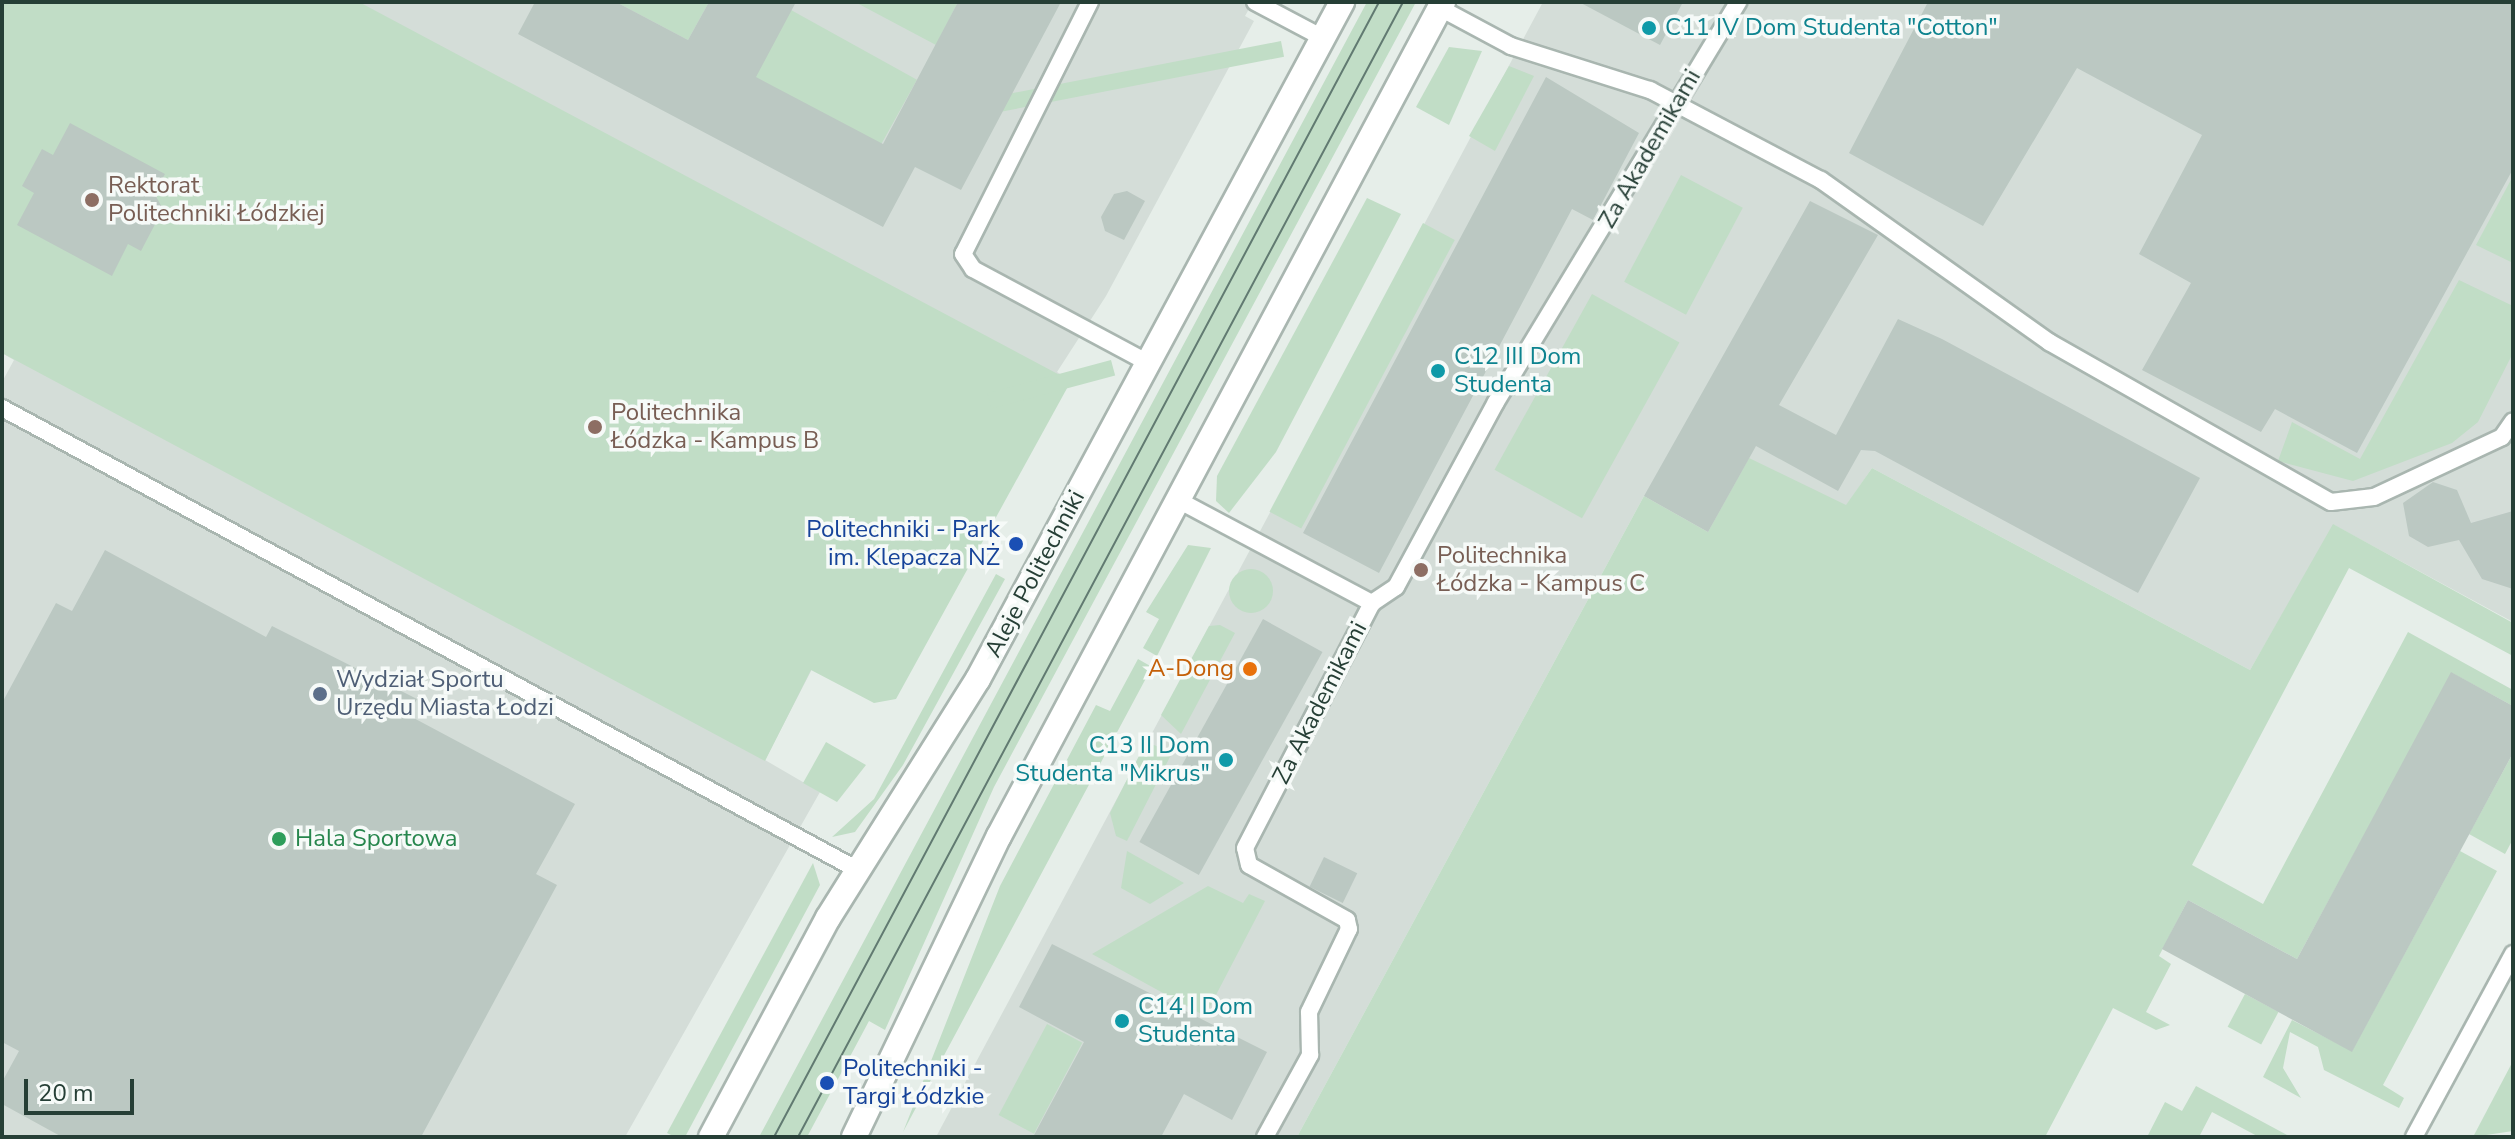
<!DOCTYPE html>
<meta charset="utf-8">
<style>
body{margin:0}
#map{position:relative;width:2515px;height:1139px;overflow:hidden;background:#e6eee9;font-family:"Nunito Sans",sans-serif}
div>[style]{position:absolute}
.built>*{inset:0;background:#d4ddd8}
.green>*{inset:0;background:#c1ddc6;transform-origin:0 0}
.round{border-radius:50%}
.building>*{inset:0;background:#bbc8c2;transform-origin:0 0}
.roads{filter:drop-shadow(2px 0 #a9b6b0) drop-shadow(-2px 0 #a9b6b0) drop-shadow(0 2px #a9b6b0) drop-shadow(0 -2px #a9b6b0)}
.lane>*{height:16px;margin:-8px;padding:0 8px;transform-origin:8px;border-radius:8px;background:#fff}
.secondary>*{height:24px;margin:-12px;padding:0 12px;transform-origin:12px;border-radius:12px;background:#fff}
.tram>*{height:2px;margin:-1px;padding:0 1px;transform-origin:1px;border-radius:1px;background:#617a71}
.dots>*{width:22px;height:22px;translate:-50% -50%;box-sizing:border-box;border:4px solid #f6faf8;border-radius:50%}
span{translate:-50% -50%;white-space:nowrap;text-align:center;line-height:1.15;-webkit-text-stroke:7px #f6faf8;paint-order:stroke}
.culture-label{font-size:24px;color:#0d838f}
.left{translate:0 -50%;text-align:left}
.right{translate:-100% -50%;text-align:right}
.street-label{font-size:24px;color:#263f36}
.education-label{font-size:24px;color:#785e54}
.transit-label{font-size:24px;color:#164399}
.food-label{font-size:24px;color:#c56008}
.service-label{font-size:24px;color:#4e5e75}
.leisure-label{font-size:24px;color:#27864d}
.frame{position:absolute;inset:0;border:4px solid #263f36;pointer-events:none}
.scale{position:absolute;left:24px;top:1079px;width:110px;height:36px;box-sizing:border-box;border:4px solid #263f36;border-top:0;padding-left:10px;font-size:24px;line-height:28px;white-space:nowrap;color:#263f36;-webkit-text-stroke:6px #f6faf8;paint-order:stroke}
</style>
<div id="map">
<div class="built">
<i style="clip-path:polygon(2px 2px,1253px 2px,1245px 16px,1254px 21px,1106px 296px,1057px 372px,1071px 381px,826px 642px,765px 760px,820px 792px,625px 1137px,2px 1137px,2px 382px,14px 360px,2px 353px)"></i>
<i style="clip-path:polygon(1543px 2px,2513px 2px,2513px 622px,2334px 525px,2250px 670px,1872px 468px,1846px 506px,1708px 532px,1644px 496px,1297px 1137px,936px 1137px)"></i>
</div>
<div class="green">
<i style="clip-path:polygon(2px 2px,359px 2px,1071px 381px,896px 699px,874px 703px,811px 670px,765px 761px,2px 353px)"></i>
<i style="clip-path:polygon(616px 2px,709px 2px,688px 40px)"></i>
<i style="clip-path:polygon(855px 2px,958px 2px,936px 45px)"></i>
<i style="clip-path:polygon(1367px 2px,1416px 2px,994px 787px,885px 1030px,869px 1021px,807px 1137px,759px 1137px)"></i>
<i style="left:791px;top:10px;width:144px;height:76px;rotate:29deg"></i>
<i style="left:1281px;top:41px;width:16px;height:333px;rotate:79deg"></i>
<i style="clip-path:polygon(1449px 47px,1482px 51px,1449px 125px,1416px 107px)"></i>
<i style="clip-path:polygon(1509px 66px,1534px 76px,1495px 151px,1469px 136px)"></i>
<i style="left:1681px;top:175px;width:70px;height:121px;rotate:28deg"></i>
<i style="clip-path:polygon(2513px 176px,2513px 263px,2476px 245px)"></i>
<i style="clip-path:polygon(1367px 198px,1401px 214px,1276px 452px,1229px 513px,1216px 501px,1217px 476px)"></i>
<i style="left:1423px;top:223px;width:36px;height:327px;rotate:28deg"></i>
<i style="clip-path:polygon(2459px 280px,2513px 306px,2513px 353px,2478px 422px,2452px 443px,2353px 481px,2278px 461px,2292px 422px,2360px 459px)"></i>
<i style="left:1592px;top:294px;width:100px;height:201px;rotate:29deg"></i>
<i style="left:1111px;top:360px;width:16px;height:128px;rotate:75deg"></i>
<i style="clip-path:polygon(1749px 458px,1846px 505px,1872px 468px,2250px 670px,2333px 524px,2513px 623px,2513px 656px,2349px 568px,2192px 865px,2263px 904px,2408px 632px,2513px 690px,2513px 706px,2452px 673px,2297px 959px,2188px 900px,2159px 956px,2171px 964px,2146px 1012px,2170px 1025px,2156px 1030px,2113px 1008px,2045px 1137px,1297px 1137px,1644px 496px,1708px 532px)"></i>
<i style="clip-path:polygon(1188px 545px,1211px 548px,1157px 656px,1143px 648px,1159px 619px,1146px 612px)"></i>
<i class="round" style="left:1229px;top:569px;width:44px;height:44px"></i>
<i style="clip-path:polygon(996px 574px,1005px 579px,903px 765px,855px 832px,832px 837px,874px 799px)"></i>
<i style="clip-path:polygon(1220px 625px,1235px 633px,1181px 734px,1161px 715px,1209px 626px)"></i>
<i style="clip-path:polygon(1138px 659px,1152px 667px,903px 1132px,1000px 886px,1096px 705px,1110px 711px)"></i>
<i style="clip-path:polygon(826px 742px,866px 765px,837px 802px,803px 783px)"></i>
<i style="clip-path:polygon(1154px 745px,1172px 753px,1127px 841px,1116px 836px,1110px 813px,1144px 746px)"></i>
<i style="clip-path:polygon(2513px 753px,2513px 839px,2505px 854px,2469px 834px)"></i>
<i style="clip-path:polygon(1127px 851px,1184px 883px,1150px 904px,1121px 888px)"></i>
<i style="clip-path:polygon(2460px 851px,2497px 871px,2383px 1085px,2404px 1098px,2399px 1108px,2324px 1070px,2318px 1047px,2290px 1032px,2283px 1068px,2301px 1098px,2263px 1077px,2292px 1020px,2352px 1051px)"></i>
<i style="clip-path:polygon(813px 863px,820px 885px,685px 1137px,675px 1137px,667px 1133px)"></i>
<i style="clip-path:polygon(1208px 886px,1243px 903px,1249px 894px,1265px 901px,1205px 1016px,1092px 954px)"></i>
<i style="left:2245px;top:994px;width:38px;height:37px;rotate:28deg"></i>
<i style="left:1047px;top:1024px;width:40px;height:103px;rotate:28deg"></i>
<i style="clip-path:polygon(2513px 1061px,2513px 1131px,2473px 1137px)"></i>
<i style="clip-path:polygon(2196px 1086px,2291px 1137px,2259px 1137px,2212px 1112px,2199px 1137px,2147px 1137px,2165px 1102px,2182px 1111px)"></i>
</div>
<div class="building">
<i style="clip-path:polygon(535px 2px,616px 2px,688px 40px,709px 2px,796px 2px,756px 77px,883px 144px,958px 2px,1061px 2px,961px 190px,915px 167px,883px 227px,518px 34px)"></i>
<i style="clip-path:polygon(1579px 2px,1683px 2px,1660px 45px)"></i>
<i style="clip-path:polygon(1928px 2px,2513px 2px,2513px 169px,2357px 453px,2275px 409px,2261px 432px,2142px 370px,2191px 283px,2139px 254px,2202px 135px,2077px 68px,1983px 226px,1849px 153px)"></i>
<i style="clip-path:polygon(1546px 77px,1639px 133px,1593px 220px,1572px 209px,1379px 573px,1303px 533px)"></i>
<i style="clip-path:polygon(70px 123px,165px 174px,154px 193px,163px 209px,141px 251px,128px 244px,112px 276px,17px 225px,34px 193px,22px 186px,42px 149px,53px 155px)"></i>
<i style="clip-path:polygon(1127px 191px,1145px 201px,1124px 240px,1105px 231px,1101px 217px,1114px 194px)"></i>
<i style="clip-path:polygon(1810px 201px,1878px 235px,1779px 405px,1836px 435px,1898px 319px,1942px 339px,2200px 478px,2138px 593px,1875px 451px,1861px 450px,1838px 491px,1756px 446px,1708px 532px,1644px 496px)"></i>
<i style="clip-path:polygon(2433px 482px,2457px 490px,2471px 523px,2513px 511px,2513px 589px,2482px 579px,2459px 540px,2428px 547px,2409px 536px,2403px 503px)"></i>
<i style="clip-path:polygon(105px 550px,266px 637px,272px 626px,417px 699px,408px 715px,575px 804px,536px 874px,557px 885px,421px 1137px,62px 1137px,2px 1104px,2px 1082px,19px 1051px,2px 1042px,2px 703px,56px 603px,72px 611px)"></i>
<i style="left:1263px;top:619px;width:68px;height:255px;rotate:29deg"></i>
<i style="clip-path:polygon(2451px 672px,2513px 706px,2513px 753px,2352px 1052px,2162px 949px,2188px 900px,2297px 959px)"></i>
<i style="left:1324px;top:857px;width:37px;height:33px;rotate:26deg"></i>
<i style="clip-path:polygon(1052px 944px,1267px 1052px,1232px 1120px,1184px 1094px,1161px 1137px,1033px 1137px,1084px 1042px,1019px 1007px)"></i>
</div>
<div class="roads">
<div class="lane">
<i style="left:1090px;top:2px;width:282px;rotate:116.7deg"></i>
<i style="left:963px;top:254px;width:18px;rotate:56deg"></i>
<i style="left:973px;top:269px;width:199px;rotate:28.2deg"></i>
<i style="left:1255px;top:2px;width:77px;rotate:27.9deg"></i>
<i style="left:1440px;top:8px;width:81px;rotate:28.2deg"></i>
<i style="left:1511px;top:46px;width:146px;rotate:17.6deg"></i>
<i style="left:1650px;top:90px;width:193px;rotate:27.8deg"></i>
<i style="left:1821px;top:180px;width:280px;rotate:35.4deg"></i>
<i style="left:2049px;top:342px;width:324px;rotate:29.6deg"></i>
<i style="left:2331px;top:502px;width:43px;rotate:-6.6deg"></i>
<i style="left:2374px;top:497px;width:141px;rotate:-25.1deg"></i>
<i style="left:2502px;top:437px;width:19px;rotate:-55deg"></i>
<i style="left:2px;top:408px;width:973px;rotate:28.36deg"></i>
<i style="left:1178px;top:500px;width:220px;rotate:28deg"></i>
<i style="left:1265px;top:1137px;width:94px;rotate:-61.2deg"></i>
<i style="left:1310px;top:1055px;width:43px;rotate:-91.3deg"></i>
<i style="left:1309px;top:1012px;width:92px;rotate:-64.3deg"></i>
<i style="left:1349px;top:929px;width:9px;rotate:-103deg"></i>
<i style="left:1347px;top:920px;width:112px;rotate:-150.7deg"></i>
<i style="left:1249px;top:865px;width:17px;rotate:-103deg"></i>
<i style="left:1245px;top:848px;width:276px;rotate:-62.6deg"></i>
<i style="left:1372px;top:603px;width:29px;rotate:-34deg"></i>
<i style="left:1396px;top:587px;width:210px;rotate:-61.6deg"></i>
<i style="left:1496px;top:402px;width:468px;rotate:-58.8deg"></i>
<i style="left:2414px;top:1137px;width:208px;rotate:-61.6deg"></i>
</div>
<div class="secondary">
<i style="left:711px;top:1137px;width:248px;rotate:-61.9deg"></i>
<i style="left:828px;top:918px;width:282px;rotate:-57.9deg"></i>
<i style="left:978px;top:679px;width:769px;rotate:-61.73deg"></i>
<i style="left:854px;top:1137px;width:334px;rotate:-64.3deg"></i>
<i style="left:999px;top:836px;width:945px;rotate:-61.97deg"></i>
</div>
</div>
<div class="tram">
<i style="left:774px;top:1137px;width:1286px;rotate:-61.94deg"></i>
<i style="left:798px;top:1137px;width:1286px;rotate:-61.94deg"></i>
</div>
<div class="dots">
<i style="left:1649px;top:28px;background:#0f9aa8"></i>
<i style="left:92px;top:200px;background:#8d6e63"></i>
<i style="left:1438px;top:371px;background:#0f9aa8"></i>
<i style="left:595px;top:427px;background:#8d6e63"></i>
<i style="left:1016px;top:544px;background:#1a4fb4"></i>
<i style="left:1421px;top:570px;background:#8d6e63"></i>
<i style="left:1250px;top:669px;background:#e8710a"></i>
<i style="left:320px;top:694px;background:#5c6f8a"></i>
<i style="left:1226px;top:760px;background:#0f9aa8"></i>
<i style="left:279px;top:839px;background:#2e9e5b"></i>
<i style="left:1122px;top:1021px;background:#0f9aa8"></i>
<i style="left:827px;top:1083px;background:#1a4fb4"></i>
</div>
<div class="culture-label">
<span class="left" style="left:1665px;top:28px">C11 IV Dom Studenta "Cotton"</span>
<span class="left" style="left:1454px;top:371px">C12 III Dom<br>Studenta</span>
<span class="right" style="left:1210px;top:760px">C13 II Dom<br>Studenta "Mikrus"</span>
<span class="left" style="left:1138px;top:1021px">C14 I Dom<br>Studenta</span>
</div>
<div class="street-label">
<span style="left:1650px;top:149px;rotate:-60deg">Za Akademikami</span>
<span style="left:1035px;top:574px;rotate:-62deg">Aleje Politechniki</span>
<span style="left:1320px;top:703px;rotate:-63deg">Za Akademikami</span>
</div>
<div class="education-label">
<span class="left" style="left:108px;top:200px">Rektorat<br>Politechniki Łódzkiej</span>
<span class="left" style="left:611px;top:427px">Politechnika<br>Łódzka - Kampus B</span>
<span class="left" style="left:1437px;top:570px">Politechnika<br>Łódzka - Kampus C</span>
</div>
<div class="transit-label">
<span class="right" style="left:1000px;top:544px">Politechniki - Park<br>im. Klepacza NŻ</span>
<span class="left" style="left:843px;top:1083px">Politechniki -<br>Targi Łódzkie</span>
</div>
<div class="food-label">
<span class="right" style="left:1234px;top:669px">A-Dong</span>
</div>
<div class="service-label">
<span class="left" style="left:336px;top:694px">Wydział Sportu<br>Urzędu Miasta Łodzi</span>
</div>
<div class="leisure-label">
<span class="left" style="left:295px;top:839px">Hala Sportowa</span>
</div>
<div class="frame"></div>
<div class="scale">20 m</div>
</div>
